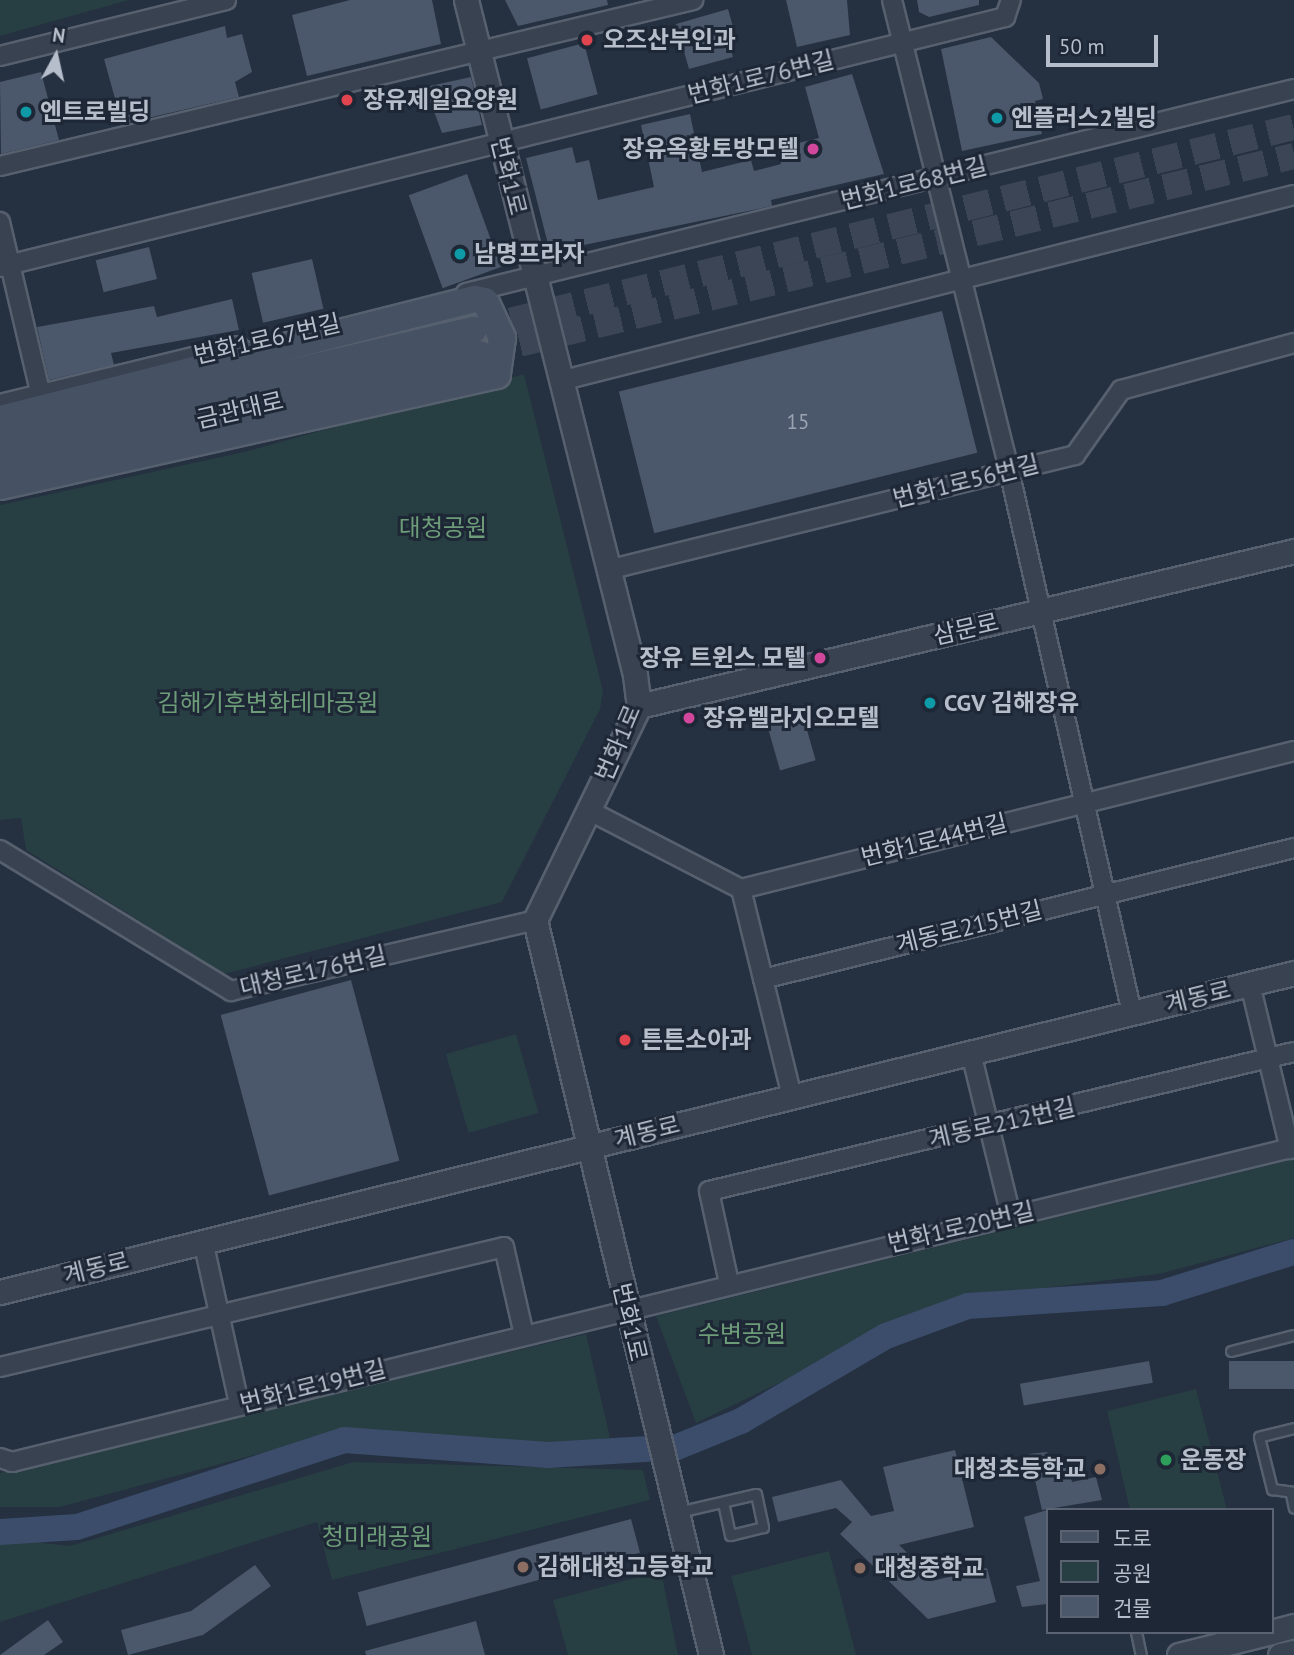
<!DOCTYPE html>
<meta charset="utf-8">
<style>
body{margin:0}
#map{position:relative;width:1294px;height:1655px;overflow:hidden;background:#253041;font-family:"PT Sans","Noto Sans KR",sans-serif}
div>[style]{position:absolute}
.green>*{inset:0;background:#273e42;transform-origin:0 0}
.river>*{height:26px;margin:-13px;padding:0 13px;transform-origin:13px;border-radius:13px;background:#3b4d6a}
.building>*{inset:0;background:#4b576a;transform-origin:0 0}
.secondary-tunnel>*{height:26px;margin-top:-13px;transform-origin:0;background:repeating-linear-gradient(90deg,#3b4556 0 26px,transparent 0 39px)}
.roads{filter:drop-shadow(2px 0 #57606e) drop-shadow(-2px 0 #57606e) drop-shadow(0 2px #57606e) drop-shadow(0 -2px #57606e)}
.service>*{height:9px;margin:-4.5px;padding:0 4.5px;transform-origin:4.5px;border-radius:4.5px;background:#394250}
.minor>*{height:18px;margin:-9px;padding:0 9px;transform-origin:9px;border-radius:9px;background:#394250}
.tertiary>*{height:23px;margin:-11.5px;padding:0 11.5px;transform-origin:11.5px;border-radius:11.5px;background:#394250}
.secondary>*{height:26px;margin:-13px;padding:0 13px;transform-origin:13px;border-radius:13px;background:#475164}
.dots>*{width:19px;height:19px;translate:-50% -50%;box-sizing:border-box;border:4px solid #1e2736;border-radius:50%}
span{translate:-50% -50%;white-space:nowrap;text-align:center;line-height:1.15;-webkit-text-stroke:6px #1e2736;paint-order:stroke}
.number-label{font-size:21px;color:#9ba4b3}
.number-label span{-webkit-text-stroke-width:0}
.poi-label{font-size:24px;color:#b6becb;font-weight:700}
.left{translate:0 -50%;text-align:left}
.right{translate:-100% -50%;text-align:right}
.street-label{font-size:24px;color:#b6becb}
.park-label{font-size:24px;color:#6d9c79}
.legend{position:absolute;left:1046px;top:1508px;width:228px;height:126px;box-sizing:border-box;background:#1e2736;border:2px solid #5b6372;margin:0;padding:9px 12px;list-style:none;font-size:21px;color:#b6becb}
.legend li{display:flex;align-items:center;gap:14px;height:35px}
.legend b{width:35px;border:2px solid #5b6372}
.north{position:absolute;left:21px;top:21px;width:70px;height:70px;-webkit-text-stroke:5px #1e2736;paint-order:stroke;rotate:8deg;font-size:19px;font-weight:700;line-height:28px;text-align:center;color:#b6becb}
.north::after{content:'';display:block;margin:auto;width:24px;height:32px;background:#b6becb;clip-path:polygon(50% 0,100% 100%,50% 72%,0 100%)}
.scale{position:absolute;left:1046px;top:35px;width:112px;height:32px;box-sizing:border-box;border:4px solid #b6becb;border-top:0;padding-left:9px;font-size:21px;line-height:24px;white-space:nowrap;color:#b6becb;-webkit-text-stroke:5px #1e2736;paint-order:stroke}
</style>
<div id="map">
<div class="green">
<i style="clip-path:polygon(0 0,129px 0,0 36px)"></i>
<i style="clip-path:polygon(524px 374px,603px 691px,600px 709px,502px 902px,224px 974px,26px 850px,21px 818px,0 820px,0 505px,244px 452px)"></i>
<i style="left:516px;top:1034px;width:82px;height:73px;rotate:74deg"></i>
<i style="clip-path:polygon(1294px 1159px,1294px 1238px,1159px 1274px,953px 1299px,696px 1423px,656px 1316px)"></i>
<i style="clip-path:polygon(586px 1334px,610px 1438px,544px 1445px,348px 1430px,60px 1507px,0 1507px,0 1473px)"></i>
<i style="clip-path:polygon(1196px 1389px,1227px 1510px,1130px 1510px,1107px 1411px)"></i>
<i style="clip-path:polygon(353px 1462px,643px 1470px,650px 1500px,332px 1580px,317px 1522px,0 1622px,0 1538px,70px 1546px)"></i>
<i style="clip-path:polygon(829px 1551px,856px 1655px,752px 1655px,731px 1576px)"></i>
<i style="clip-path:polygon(661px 1571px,678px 1655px,568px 1655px,553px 1600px)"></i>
</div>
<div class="river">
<i style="left:0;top:1532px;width:77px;rotate:-3.7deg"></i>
<i style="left:77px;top:1527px;width:281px;rotate:-18deg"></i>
<i style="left:344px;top:1440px;width:205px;rotate:4.2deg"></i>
<i style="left:548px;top:1455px;width:129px;rotate:-3.5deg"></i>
<i style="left:677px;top:1447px;width:69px;rotate:-22.1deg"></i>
<i style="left:741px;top:1421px;width:168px;rotate:-30.4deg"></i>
<i style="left:886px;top:1336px;width:87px;rotate:-20.1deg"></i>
<i style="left:968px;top:1306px;width:194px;rotate:-3.8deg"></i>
<i style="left:1162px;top:1293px;width:138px;rotate:-17.3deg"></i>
</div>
<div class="building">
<i style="clip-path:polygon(350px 0,432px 0,441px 44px,307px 76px,292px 15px)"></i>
<i style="clip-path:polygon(505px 0,607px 0,608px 5px,518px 26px)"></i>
<i style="clip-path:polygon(786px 0,847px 0,850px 35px,797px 47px)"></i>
<i style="clip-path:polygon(917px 0,979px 0,979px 5px,929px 17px,919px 12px)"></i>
<i style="clip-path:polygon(728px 9px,736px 37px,728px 39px,733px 57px,689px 69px,676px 24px)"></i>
<i style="clip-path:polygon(225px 26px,227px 38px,242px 34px,252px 72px,235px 82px,239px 97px,122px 124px,104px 59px)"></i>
<i style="clip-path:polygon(991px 37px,1039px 83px,1043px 99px,1035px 101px,1042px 134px,962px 151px,941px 49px)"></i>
<i style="left:584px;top:43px;width:53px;height:59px;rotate:75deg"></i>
<i style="clip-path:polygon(41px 72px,59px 140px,1px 154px,0 82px)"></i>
<i style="clip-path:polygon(852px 74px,884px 174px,771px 200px,772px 206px,550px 252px,526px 158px,572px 147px,576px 163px,589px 160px,598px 200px,654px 187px,641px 125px,690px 114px,702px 172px,751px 160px,754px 171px,781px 164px,777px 148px,819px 138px,805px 87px)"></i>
<i style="clip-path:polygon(471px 77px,482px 125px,442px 133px,425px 87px)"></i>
<i style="left:467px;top:174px;width:99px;height:62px;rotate:70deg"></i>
<i style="left:149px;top:247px;width:33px;height:55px;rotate:76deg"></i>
<i style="left:312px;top:259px;width:51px;height:62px;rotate:77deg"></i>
<i style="clip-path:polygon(232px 299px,239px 330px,111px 353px,114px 365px,49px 380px,37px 327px,154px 306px,157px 317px)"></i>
<i style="left:942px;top:311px;width:146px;height:333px;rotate:76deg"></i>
<i style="left:803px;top:716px;width:46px;height:37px;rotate:74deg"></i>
<i style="left:351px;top:980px;width:187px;height:135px;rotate:75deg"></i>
<i style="left:1149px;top:1361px;width:22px;height:131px;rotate:80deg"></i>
<i style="left:1294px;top:1361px;width:28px;height:65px;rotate:90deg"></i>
<i style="clip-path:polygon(955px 1450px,974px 1527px,899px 1545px,936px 1580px,987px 1568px,996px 1602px,928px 1619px,840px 1534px,852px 1522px,836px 1508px,778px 1522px,772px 1497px,841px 1480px,871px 1516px,894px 1511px,883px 1467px)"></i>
<i style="clip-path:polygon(1047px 1452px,1050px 1466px,1068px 1463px,1072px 1482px,1096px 1477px,1102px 1500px,1042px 1510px,1029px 1454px)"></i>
<i style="clip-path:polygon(1047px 1510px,1047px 1604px,1022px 1607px,1016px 1586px,1040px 1581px,1024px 1517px)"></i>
<i style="left:631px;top:1519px;width:35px;height:283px;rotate:75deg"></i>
<i style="clip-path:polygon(255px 1565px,271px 1586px,203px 1635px,128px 1655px,121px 1630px,191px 1611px)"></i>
<i style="clip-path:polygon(48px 1620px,63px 1642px,44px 1655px,0 1655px)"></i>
<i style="clip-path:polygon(476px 1621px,485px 1655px,366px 1655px,365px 1651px)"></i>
</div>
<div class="secondary-tunnel">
<i style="left:473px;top:330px;width:846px;rotate:-13.89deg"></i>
<i style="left:482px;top:353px;width:836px;rotate:-13.64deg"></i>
</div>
<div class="roads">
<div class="service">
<i style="left:1231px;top:1351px;width:65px;rotate:-14.3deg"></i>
<i style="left:1294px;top:1428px;width:36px;rotate:166deg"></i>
<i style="left:1259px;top:1437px;width:54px;rotate:76deg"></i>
<i style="left:1272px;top:1489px;width:22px;rotate:8deg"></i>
<i style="left:1291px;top:1494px;width:14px;rotate:78deg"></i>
<i style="left:678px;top:1512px;width:80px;rotate:-13deg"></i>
<i style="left:756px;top:1494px;width:34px;rotate:78deg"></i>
<i style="left:763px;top:1527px;width:34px;rotate:166deg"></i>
<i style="left:730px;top:1535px;width:33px;rotate:-102deg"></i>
<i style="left:1136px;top:1632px;width:24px;rotate:78deg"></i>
</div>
<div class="minor">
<i style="left:892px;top:0;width:484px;rotate:76deg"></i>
<i style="left:1009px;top:470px;width:557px;rotate:77.24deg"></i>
<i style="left:0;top:56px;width:233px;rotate:-13.9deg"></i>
<i style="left:0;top:166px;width:713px;rotate:-13.47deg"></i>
<i style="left:0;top:222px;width:178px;rotate:76.7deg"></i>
<i style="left:0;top:267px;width:1036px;rotate:-13.97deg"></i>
<i style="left:1005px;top:17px;width:18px;rotate:-71deg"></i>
<i style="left:466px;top:293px;width:853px;rotate:-13.84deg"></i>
<i style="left:560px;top:381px;width:757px;rotate:-14.22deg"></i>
<i style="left:0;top:404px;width:245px;rotate:-13.7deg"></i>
<i style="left:607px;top:570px;width:482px;rotate:-13.8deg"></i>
<i style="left:1075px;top:455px;width:80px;rotate:-54.7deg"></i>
<i style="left:1121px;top:390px;width:179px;rotate:-15.2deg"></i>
<i style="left:588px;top:810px;width:172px;rotate:27.3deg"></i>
<i style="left:741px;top:889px;width:570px;rotate:-14.01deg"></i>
<i style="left:0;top:850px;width:271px;rotate:31.4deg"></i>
<i style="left:231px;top:991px;width:312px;rotate:-13.1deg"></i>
<i style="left:741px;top:889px;width:214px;rotate:76.2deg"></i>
<i style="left:763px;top:979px;width:547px;rotate:-13.86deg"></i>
<i style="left:1250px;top:984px;width:170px;rotate:76.4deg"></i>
<i style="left:971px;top:1053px;width:168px;rotate:76.2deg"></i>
<i style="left:203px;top:1241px;width:166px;rotate:77.5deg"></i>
<i style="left:729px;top:1283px;width:94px;rotate:-102.3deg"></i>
<i style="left:709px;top:1191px;width:601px;rotate:-13.37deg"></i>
<i style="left:0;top:1367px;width:518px;rotate:-13.39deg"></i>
<i style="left:504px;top:1247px;width:90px;rotate:77.2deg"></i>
<i style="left:0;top:1458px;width:13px;rotate:18deg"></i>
<i style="left:12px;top:1462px;width:1320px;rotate:-13.8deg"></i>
</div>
<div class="tertiary">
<i style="left:466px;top:0;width:696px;rotate:75.94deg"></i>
<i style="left:635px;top:675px;width:31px;rotate:83deg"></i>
<i style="left:639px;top:706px;width:238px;rotate:115.9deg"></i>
<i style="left:535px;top:920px;width:756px;rotate:76.53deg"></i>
<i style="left:639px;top:706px;width:673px;rotate:-13.31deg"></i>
<i style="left:0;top:1292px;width:1333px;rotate:-13.85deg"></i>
<i style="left:1271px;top:1632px;width:24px;rotate:-15deg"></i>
<i style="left:1179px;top:1655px;width:95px;rotate:-14deg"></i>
<i style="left:1280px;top:1655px;width:14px;rotate:-12deg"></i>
</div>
<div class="secondary">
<i style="left:0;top:419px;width:490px;rotate:-14.2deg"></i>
<i style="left:475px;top:299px;width:10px;rotate:11deg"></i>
<i style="left:485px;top:301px;width:41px;rotate:65.3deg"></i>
<i style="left:502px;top:338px;width:37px;rotate:98deg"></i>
<i style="left:497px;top:375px;width:509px;rotate:167.41deg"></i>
<i style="left:0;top:440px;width:486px;rotate:-13.1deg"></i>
<i style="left:0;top:466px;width:493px;rotate:-13.1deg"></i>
</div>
</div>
<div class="dots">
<i style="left:587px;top:40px;background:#e0444e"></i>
<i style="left:347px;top:100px;background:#e0444e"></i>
<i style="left:26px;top:112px;background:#0f9aa8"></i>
<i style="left:997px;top:118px;background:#0f9aa8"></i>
<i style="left:813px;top:149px;background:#d1479c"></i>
<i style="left:460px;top:254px;background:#0f9aa8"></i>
<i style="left:820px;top:658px;background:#d1479c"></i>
<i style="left:930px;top:703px;background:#0f9aa8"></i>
<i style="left:689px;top:718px;background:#d1479c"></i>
<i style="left:625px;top:1040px;background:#e0444e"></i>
<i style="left:1166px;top:1460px;background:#2e9e5b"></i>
<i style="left:1100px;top:1469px;background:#8d6e63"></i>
<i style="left:523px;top:1567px;background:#8d6e63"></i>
<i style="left:860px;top:1568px;background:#8d6e63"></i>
</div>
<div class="number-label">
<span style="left:798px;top:422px">15</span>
</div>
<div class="poi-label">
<span class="left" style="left:603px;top:40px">오즈산부인과</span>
<span class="left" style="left:363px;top:100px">장유제일요양원</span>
<span class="left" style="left:40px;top:112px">엔트로빌딩</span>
<span class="left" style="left:1011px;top:118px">엔플러스2빌딩</span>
<span class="right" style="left:799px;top:149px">장유옥황토방모텔</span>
<span class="left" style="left:474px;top:254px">남명프라자</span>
<span class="right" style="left:806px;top:658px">장유 트윈스 모텔</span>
<span class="left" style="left:944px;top:703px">CGV 김해장유</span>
<span class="left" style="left:703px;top:718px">장유벨라지오모텔</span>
<span class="left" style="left:641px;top:1040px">튼튼소아과</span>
<span class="left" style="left:1180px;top:1460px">운동장</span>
<span class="right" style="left:1086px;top:1469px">대청초등학교</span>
<span class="left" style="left:537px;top:1567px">김해대청고등학교</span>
<span class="left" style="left:874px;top:1568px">대청중학교</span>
</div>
<div class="street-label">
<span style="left:761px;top:77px;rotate:-14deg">번화1로76번길</span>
<span style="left:509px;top:176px;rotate:76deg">번화1로</span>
<span style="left:914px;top:183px;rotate:-14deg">번화1로68번길</span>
<span style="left:267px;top:339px;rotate:-13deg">번화1로67번길</span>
<span style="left:240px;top:410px;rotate:-13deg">금관대로</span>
<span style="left:966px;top:481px;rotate:-14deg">번화1로56번길</span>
<span style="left:966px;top:629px;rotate:-13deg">삼문로</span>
<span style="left:618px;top:743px;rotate:-67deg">번화1로</span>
<span style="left:934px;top:840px;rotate:-14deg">번화1로44번길</span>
<span style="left:969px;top:927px;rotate:-14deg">계동로215번길</span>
<span style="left:313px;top:971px;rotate:-13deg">대청로176번길</span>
<span style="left:1198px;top:997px;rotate:-14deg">계동로</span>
<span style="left:1002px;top:1123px;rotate:-13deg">계동로212번길</span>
<span style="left:647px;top:1132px;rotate:-14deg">계동로</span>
<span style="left:961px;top:1227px;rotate:-13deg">번화1로20번길</span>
<span style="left:96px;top:1268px;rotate:-14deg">계동로</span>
<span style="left:630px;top:1322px;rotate:77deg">번화1로</span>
<span style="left:313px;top:1386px;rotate:-14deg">번화1로19번길</span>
</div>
<div class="park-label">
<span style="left:443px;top:528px">대청공원</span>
<span style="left:268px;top:703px">김해기후변화테마공원</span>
<span style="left:742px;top:1334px">수변공원</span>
<span style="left:377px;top:1537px">청미래공원</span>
</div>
<ul class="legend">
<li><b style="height:9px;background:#475164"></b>도로</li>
<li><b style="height:19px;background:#273e42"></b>공원</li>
<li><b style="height:19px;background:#4b576a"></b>건물</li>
</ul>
<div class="north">N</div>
<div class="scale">50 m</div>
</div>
